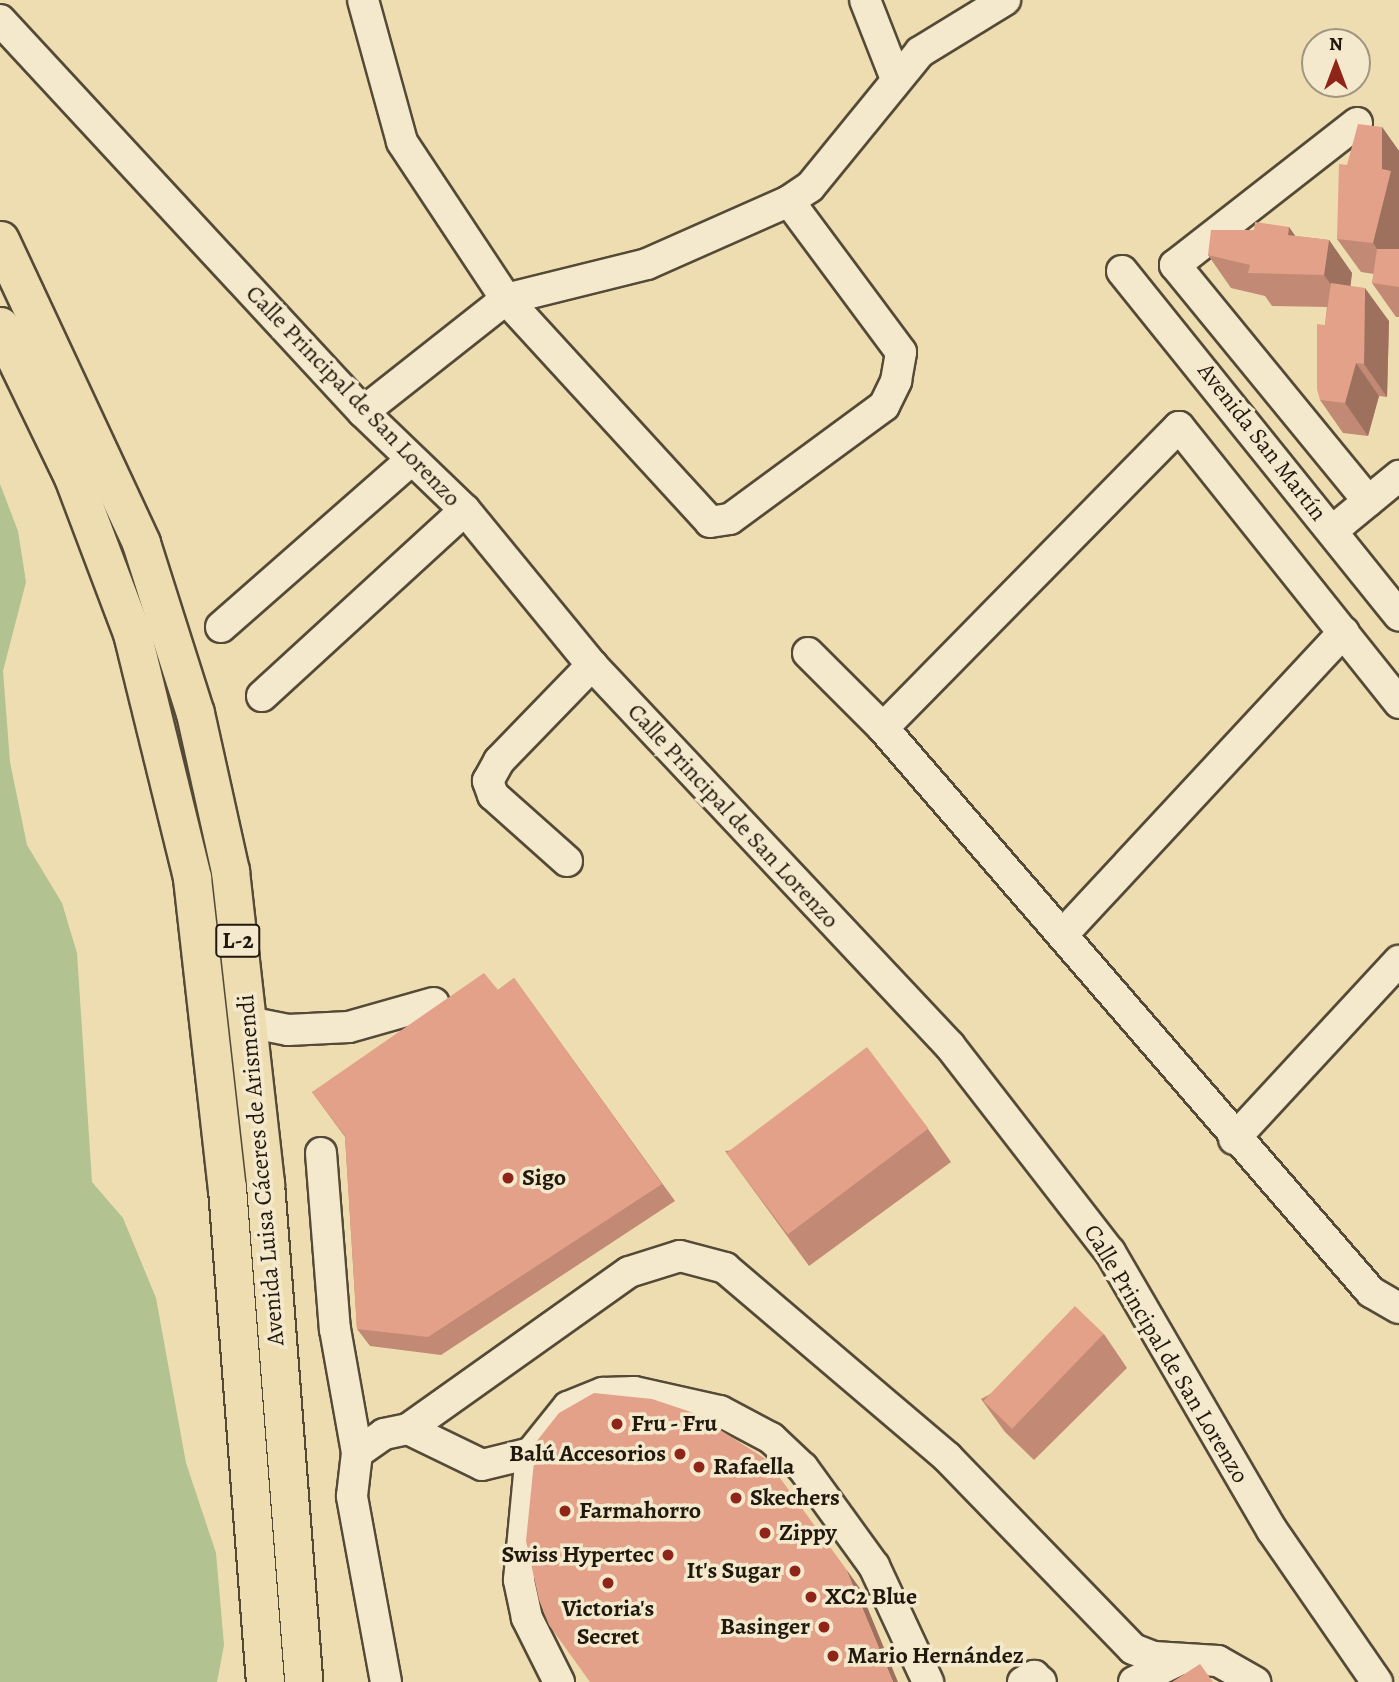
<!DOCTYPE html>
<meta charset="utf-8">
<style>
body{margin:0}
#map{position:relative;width:1399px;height:1682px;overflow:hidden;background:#eeddb1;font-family:Alegreya,serif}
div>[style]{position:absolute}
.green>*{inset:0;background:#b2c291}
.roads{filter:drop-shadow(2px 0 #544a37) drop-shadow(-2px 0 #544a37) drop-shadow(0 2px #544a37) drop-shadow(0 -2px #544a37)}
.minor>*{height:30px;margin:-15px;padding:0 15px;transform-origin:15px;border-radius:15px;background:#f4e9cc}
.major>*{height:37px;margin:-18.5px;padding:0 18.5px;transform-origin:18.5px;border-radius:18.5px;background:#eeddb1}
.wall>*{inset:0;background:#c28a75}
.shaded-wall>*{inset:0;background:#9e715f}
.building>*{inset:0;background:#e2a188;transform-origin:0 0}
.dots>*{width:19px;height:19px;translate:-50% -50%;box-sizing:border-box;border:4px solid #f4e9cc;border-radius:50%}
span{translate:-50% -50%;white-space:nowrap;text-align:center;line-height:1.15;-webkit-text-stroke:7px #f4e9cc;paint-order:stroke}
.shield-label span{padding:2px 5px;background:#f4e9cc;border:2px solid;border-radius:5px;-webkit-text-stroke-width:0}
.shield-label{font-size:23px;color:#21190e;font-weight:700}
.street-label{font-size:24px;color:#21190e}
.poi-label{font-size:24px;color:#21190e;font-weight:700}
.left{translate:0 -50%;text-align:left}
.right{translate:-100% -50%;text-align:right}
.north{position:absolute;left:1301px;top:28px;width:70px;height:70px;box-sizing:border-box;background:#f4e9cc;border:2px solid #a09680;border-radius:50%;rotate:0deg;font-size:19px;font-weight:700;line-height:28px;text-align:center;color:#21190e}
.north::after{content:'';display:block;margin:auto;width:24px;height:32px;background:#8f2418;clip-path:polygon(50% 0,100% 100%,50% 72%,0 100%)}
</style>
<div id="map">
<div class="green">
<i style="clip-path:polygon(0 484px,18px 531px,26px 582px,3px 671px,10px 762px,27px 845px,62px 903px,77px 953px,92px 1182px,123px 1218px,156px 1298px,186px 1463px,216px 1553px,224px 1645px,217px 1682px,0 1682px)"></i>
</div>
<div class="roads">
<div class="minor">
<i style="left:363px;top:0;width:147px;rotate:74.6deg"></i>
<i style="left:402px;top:142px;width:188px;rotate:56.5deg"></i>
<i style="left:506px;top:299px;width:302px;rotate:47.5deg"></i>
<i style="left:710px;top:522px;width:20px;rotate:-9deg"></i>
<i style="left:730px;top:519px;width:191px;rotate:-36.3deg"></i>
<i style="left:884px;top:406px;width:28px;rotate:-64deg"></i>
<i style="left:896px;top:381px;width:29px;rotate:-80deg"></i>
<i style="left:901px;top:352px;width:188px;rotate:-126.6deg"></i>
<i style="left:865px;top:0;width:85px;rotate:68.6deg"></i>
<i style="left:0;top:20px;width:534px;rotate:47.2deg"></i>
<i style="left:363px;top:412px;width:141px;rotate:43.9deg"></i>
<i style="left:465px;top:510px;width:200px;rotate:50.7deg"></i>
<i style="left:592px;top:665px;width:523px;rotate:46.78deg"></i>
<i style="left:950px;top:1046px;width:261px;rotate:52.2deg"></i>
<i style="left:1110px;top:1252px;width:322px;rotate:59.8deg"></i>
<i style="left:1272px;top:1530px;width:185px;rotate:55.4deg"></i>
<i style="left:1357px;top:123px;width:231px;rotate:142deg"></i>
<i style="left:1175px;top:265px;width:305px;rotate:50.7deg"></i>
<i style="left:1122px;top:271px;width:442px;rotate:51.2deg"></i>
<i style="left:363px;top:412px;width:182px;rotate:-38.3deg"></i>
<i style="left:506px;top:299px;width:145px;rotate:-13.9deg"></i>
<i style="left:647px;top:264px;width:155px;rotate:-23.9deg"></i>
<i style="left:789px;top:201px;width:25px;rotate:-34deg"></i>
<i style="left:810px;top:187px;width:174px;rotate:-50.8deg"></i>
<i style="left:920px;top:52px;width:100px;rotate:-31.5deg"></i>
<i style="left:1332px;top:531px;width:87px;rotate:-39.4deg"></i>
<i style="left:221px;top:627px;width:252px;rotate:-41.3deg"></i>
<i style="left:808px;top:653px;width:106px;rotate:45deg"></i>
<i style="left:883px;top:728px;width:746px;rotate:49.13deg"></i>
<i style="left:1371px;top:1292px;width:32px;rotate:30deg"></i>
<i style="left:262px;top:696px;width:275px;rotate:-42.5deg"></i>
<i style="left:883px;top:728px;width:422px;rotate:-45.5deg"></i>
<i style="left:1179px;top:427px;width:353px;rotate:51.4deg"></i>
<i style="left:567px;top:861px;width:99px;rotate:-138.3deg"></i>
<i style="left:493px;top:795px;width:15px;rotate:-110deg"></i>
<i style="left:488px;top:781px;width:23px;rotate:-61deg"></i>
<i style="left:499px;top:761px;width:134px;rotate:-45.9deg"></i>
<i style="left:1064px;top:933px;width:411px;rotate:-47.1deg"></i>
<i style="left:248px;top:1022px;width:41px;rotate:11.3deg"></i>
<i style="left:288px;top:1030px;width:61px;rotate:-2.8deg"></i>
<i style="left:349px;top:1027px;width:88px;rotate:-15.8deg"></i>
<i style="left:1234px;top:1139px;width:243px;rotate:-47.2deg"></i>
<i style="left:321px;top:1153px;width:177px;rotate:85.5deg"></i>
<i style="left:335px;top:1329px;width:126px;rotate:79.9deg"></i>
<i style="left:408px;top:1429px;width:82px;rotate:25.9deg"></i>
<i style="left:482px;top:1465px;width:50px;rotate:-13.8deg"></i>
<i style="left:386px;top:1682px;width:189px;rotate:-100.4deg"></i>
<i style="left:352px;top:1496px;width:43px;rotate:-83.4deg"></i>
<i style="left:357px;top:1453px;width:33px;rotate:-35deg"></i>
<i style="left:384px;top:1434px;width:25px;rotate:-12deg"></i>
<i style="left:408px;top:1429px;width:271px;rotate:-35.4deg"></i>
<i style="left:629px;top:1272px;width:53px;rotate:-17.4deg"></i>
<i style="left:680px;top:1256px;width:47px;rotate:14.9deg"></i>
<i style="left:725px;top:1268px;width:292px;rotate:40.4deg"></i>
<i style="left:947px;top:1457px;width:267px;rotate:45.9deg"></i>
<i style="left:1133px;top:1649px;width:22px;rotate:21deg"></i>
<i style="left:1154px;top:1657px;width:64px;rotate:3.6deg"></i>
<i style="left:1218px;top:1661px;width:43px;rotate:29.6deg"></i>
<i style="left:559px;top:1682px;width:72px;rotate:-116.6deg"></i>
<i style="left:527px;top:1618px;width:39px;rotate:-102deg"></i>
<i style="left:519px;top:1580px;width:128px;rotate:-84.6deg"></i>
<i style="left:531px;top:1453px;width:59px;rotate:-51.2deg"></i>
<i style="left:568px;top:1407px;width:38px;rotate:-22deg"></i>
<i style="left:603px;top:1393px;width:31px;rotate:-2deg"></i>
<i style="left:634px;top:1392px;width:88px;rotate:12.5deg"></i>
<i style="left:720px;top:1411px;width:58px;rotate:27.9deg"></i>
<i style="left:771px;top:1438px;width:44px;rotate:43.2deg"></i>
<i style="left:803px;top:1468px;width:121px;rotate:54.1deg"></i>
<i style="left:874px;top:1566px;width:128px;rotate:65deg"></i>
<i style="left:1023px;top:1682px;width:13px;rotate:-29deg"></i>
<i style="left:1034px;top:1676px;width:9px;rotate:41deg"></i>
<i style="left:1134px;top:1682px;width:50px;rotate:-26.1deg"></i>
</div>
<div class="major">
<i style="left:0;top:240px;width:334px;rotate:65deg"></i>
<i style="left:141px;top:543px;width:178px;rotate:72.4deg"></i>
<i style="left:195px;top:713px;width:162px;rotate:77.5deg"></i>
<i style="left:230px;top:871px;width:315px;rotate:83.6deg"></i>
<i style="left:265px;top:1184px;width:499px;rotate:85.6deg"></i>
<i style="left:0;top:326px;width:168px;rotate:64.2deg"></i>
<i style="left:73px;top:477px;width:167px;rotate:69.3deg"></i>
<i style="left:132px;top:633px;width:252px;rotate:76.2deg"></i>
<i style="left:192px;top:878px;width:312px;rotate:83.6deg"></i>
<i style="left:227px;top:1188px;width:495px;rotate:85.6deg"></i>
</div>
</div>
<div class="wall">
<i style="clip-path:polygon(1382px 127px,1399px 151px,1399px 317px,1396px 317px,1372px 283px,1374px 274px,1361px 272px,1337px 239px,1347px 165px)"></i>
<i style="clip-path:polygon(1289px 227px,1295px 236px,1329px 240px,1352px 273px,1350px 285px,1389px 321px,1387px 397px,1379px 396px,1368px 436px,1343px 433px,1320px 400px,1325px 325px,1327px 307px,1272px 306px,1265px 296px,1231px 288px,1208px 255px,1254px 230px)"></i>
<i style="clip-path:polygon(514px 978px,675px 1201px,441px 1355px,370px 1346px,357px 1329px,345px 1137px,312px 1092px,498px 990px)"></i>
<i style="clip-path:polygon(928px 1129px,951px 1162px,809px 1266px,725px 1151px)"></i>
<i style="clip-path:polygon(1104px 1334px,1127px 1368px,1034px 1460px,1005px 1432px,981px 1399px)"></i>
</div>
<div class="shaded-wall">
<i style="clip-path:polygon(1382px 127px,1399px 151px,1399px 264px,1396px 277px,1373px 243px,1382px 169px)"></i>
<i style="clip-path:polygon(1289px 227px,1312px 260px,1288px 235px)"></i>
<i style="clip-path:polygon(1329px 240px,1352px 273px,1348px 308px,1324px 275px)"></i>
<i style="clip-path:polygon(1365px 288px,1389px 321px,1387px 397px,1364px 364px)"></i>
<i style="clip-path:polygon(1356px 363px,1379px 396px,1368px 436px,1345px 403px)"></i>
<i style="clip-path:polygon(846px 1569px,859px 1587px,898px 1682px,893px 1682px)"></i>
</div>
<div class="building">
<i style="clip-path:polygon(1358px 124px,1382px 127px,1382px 169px,1391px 171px,1373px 243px,1337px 239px,1339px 164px,1347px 165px)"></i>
<i style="clip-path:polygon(1255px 222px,1289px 227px,1288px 235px,1329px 240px,1324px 275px,1248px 273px,1250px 265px,1208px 255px,1211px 230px,1254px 230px)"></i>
<i style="clip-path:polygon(1377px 249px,1399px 249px,1399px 287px,1372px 283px)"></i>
<i style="clip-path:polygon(1331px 283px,1365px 288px,1364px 364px,1356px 363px,1345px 403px,1320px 400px,1317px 389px,1317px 324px,1325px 325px)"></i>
<i style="clip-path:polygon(484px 973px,498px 990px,514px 978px,662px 1184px,428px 1337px,357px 1329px,345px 1136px,312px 1092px)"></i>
<i style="left:867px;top:1047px;width:102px;height:176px;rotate:53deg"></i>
<i style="left:1075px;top:1306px;width:40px;height:132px;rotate:44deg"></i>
<i style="clip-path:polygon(594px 1393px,652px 1399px,694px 1413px,767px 1460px,846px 1569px,893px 1682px,590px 1682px,549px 1625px,539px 1600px,526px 1541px,536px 1442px,559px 1413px)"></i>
<i style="clip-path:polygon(1200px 1664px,1213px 1682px,1172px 1682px)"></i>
</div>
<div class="dots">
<i style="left:508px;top:1178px;background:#8f2418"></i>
<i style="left:617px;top:1424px;background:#8f2418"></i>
<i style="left:680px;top:1454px;background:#8f2418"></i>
<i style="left:699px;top:1467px;background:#8f2418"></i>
<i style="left:736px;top:1498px;background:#8f2418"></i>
<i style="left:565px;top:1511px;background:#8f2418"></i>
<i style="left:765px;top:1533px;background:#8f2418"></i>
<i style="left:668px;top:1555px;background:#8f2418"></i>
<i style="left:795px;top:1571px;background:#8f2418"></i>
<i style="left:608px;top:1583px;background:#8f2418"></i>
<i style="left:811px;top:1597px;background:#8f2418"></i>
<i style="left:824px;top:1627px;background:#8f2418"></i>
<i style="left:833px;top:1656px;background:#8f2418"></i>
</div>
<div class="shield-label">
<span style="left:238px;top:941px">L-2</span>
</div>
<div class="street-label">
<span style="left:353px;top:396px;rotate:46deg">Calle Principal de San Lorenzo</span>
<span style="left:1262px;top:442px;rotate:52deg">Avenida San Martín</span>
<span style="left:733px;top:816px;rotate:47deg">Calle Principal de San Lorenzo</span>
<span style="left:261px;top:1170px;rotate:-95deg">Avenida Luisa Cáceres de Arismendi</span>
<span style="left:1166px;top:1354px;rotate:59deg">Calle Principal de San Lorenzo</span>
</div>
<div class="poi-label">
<span class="left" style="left:522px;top:1178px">Sigo</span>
<span class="left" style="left:631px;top:1424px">Fru - Fru</span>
<span class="right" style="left:666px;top:1454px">Balú Accesorios</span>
<span class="left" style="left:713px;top:1467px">Rafaella</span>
<span class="left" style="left:750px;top:1498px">Skechers</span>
<span class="left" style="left:579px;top:1511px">Farmahorro</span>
<span class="left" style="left:779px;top:1533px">Zippy</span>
<span class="right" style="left:654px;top:1555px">Swiss Hypertec</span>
<span class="right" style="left:781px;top:1571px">It's Sugar</span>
<span class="left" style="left:825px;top:1597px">XC2 Blue</span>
<span style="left:608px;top:1623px">Victoria's<br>Secret</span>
<span class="right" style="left:810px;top:1627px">Basinger</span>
<span class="left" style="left:847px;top:1656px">Mario Hernández</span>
</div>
<div class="north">N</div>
</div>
